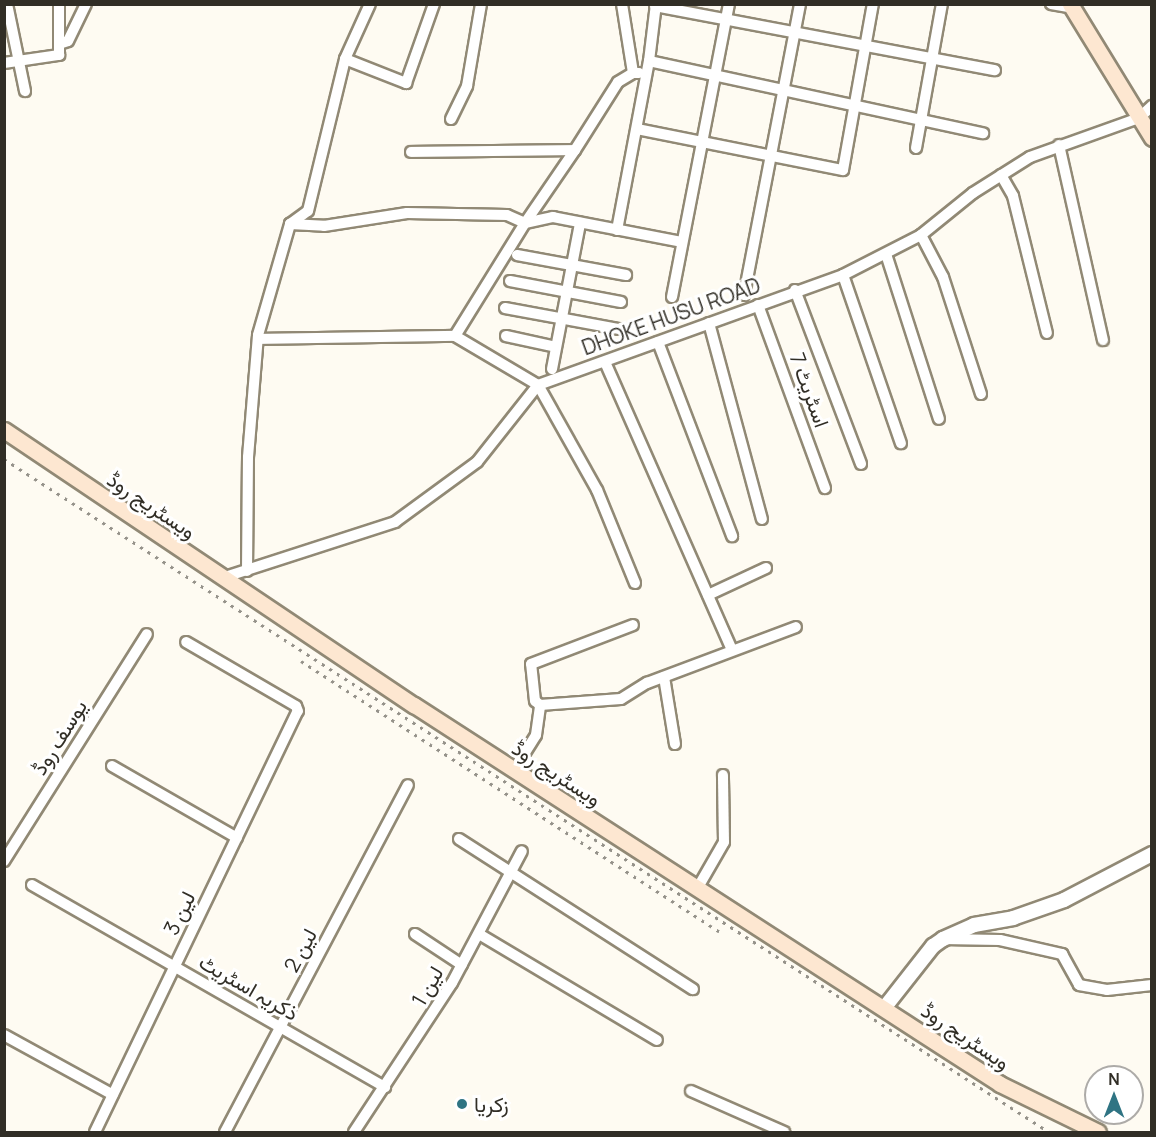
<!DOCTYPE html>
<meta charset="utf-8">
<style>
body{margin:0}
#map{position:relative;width:1156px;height:1137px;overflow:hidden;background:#fefbf2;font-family:Manrope,Vazirmatn,sans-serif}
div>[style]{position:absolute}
.roads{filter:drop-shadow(2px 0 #918975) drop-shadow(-2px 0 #918975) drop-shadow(0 2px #918975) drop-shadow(0 -2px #918975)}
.minor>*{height:10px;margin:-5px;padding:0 5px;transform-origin:5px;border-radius:5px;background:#fff}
.tertiary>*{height:14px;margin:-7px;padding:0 7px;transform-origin:7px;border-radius:7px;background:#fff}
.secondary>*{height:15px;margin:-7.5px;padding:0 7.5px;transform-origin:7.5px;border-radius:7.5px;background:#fde7d1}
.rail>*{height:3px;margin-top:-1.5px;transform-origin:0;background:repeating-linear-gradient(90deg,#95928a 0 3px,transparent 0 9px)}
.dots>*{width:16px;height:16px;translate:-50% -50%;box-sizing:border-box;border:3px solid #fff;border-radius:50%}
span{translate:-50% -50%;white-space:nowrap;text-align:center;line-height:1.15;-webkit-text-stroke:6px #fff;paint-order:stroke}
.street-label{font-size:21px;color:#312e26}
.poi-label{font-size:21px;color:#312e26}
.left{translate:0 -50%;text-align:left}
.frame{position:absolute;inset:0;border:6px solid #312e26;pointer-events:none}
.north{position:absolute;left:1084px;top:1065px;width:60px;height:60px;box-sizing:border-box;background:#fff;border:2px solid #adaba8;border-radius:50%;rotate:0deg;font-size:16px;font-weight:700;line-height:24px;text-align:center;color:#312e26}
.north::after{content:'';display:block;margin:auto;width:21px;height:27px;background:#2f7483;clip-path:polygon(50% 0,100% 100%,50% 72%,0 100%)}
</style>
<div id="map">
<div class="roads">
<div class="minor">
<i style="left:7px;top:4px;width:89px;rotate:78.3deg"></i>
<i style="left:622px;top:4px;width:70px;rotate:80.9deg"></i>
<i style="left:633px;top:73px;width:6px"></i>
<i style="left:1051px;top:4px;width:22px;rotate:10deg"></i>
<i style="left:655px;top:6px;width:346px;rotate:10.7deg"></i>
<i style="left:59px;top:44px;width:9px;rotate:-18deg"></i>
<i style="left:68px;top:41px;width:41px;rotate:-64.1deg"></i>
<i style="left:345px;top:59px;width:66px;rotate:21.5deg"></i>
<i style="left:406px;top:83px;width:84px;rotate:-70.5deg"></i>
<i style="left:649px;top:61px;width:342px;rotate:12.2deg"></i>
<i style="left:4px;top:63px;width:56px;rotate:-8.3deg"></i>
<i style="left:59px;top:55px;width:51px;rotate:-90deg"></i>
<i style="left:451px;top:119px;width:37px;rotate:-64deg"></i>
<i style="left:467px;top:86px;width:83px;rotate:-80.3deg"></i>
<i style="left:637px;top:129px;width:210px;rotate:11.3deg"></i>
<i style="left:843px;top:170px;width:169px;rotate:-79.8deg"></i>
<i style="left:1059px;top:145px;width:200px;rotate:77.3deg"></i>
<i style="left:916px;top:148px;width:146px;rotate:-79.8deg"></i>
<i style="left:411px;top:152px;width:164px;rotate:-0.7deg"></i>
<i style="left:575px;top:150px;width:80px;rotate:-57.7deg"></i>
<i style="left:618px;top:82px;width:17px;rotate:-31deg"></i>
<i style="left:1001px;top:175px;width:24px;rotate:60deg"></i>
<i style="left:1013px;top:196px;width:141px;rotate:76.1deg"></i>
<i style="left:290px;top:224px;width:34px;rotate:3deg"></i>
<i style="left:324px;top:226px;width:84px;rotate:-8.9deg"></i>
<i style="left:407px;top:213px;width:100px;rotate:1.1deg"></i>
<i style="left:507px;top:215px;width:20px;rotate:24deg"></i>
<i style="left:525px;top:223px;width:88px;rotate:-55.6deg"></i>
<i style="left:617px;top:230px;width:172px;rotate:-79.3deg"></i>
<i style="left:649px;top:61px;width:57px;rotate:-83deg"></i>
<i style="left:921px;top:235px;width:47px;rotate:62.4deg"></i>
<i style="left:943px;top:277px;width:123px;rotate:72deg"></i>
<i style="left:886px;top:254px;width:173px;rotate:72.2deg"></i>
<i style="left:517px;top:255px;width:111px;rotate:10.4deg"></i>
<i style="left:843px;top:275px;width:178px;rotate:71deg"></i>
<i style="left:510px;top:281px;width:113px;rotate:10.7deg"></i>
<i style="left:795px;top:290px;width:186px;rotate:69.2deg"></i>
<i style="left:744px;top:295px;width:296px;rotate:-79.1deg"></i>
<i style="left:672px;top:297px;width:298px;rotate:-79deg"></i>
<i style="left:758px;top:305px;width:195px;rotate:69.9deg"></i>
<i style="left:505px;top:308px;width:115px;rotate:10.5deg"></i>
<i style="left:709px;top:323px;width:203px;rotate:74.9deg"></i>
<i style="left:506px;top:336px;width:51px;rotate:12.4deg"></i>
<i style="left:258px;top:339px;width:197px;rotate:-0.9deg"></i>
<i style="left:658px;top:342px;width:208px;rotate:69.1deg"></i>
<i style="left:605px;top:362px;width:315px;rotate:66.2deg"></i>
<i style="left:552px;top:369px;width:149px;rotate:-79.1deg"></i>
<i style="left:247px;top:571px;width:114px;rotate:-89.5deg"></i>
<i style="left:248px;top:457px;width:122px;rotate:-85.3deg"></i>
<i style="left:258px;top:335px;width:116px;rotate:-73.9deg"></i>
<i style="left:290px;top:224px;width:22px;rotate:-36deg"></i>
<i style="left:308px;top:211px;width:156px;rotate:-76.3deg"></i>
<i style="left:345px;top:59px;width:60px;rotate:-65.6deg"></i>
<i style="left:222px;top:578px;width:182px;rotate:-17.9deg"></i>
<i style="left:395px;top:522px;width:102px;rotate:-36.2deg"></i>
<i style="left:477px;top:462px;width:98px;rotate:-51.6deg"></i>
<i style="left:538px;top:385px;width:324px;rotate:-19.8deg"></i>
<i style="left:843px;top:275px;width:88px;rotate:-27.1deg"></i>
<i style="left:921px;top:235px;width:67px;rotate:-38.9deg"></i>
<i style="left:973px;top:193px;width:67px;rotate:-32.3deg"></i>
<i style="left:1030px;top:157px;width:116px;rotate:-19.7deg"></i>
<i style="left:1139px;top:118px;width:18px;rotate:-43deg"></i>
<i style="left:635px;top:583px;width:100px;rotate:-112.2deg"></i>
<i style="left:597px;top:490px;width:120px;rotate:-119.3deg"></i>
<i style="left:538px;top:385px;width:96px;rotate:-149.4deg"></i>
<i style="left:455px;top:336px;width:133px;rotate:-58.2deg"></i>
<i style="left:525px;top:223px;width:29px;rotate:-12deg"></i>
<i style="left:553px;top:217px;width:131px;rotate:11deg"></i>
<i style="left:708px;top:595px;width:64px;rotate:-25deg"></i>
<i style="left:664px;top:677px;width:68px;rotate:80.7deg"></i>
<i style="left:540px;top:705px;width:81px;rotate:-4.2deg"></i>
<i style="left:621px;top:699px;width:31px;rotate:-32deg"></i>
<i style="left:647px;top:683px;width:159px;rotate:-20.6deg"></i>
<i style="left:112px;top:766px;width:144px;rotate:29.9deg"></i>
<i style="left:514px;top:770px;width:41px;rotate:-57.8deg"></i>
<i style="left:536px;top:735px;width:30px;rotate:-82deg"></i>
<i style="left:540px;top:705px;width:6px;rotate:-141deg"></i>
<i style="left:535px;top:701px;width:37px;rotate:-96deg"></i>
<i style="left:531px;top:664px;width:109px;rotate:-20.9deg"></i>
<i style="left:459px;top:839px;width:278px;rotate:32.7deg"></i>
<i style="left:4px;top:861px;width:268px;rotate:-57.8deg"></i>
<i style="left:32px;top:885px;width:407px;rotate:29.8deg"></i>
<i style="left:697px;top:889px;width:54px;rotate:-60.1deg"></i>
<i style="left:724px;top:842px;width:67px;rotate:-90.9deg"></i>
<i style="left:415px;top:934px;width:56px;rotate:33.4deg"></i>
<i style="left:479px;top:934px;width:207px;rotate:30.8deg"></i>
<i style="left:943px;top:939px;width:57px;rotate:1deg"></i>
<i style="left:1000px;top:940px;width:64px;rotate:12.7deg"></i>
<i style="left:1062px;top:954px;width:35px;rotate:61deg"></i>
<i style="left:1079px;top:985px;width:28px;rotate:10deg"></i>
<i style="left:1107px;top:990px;width:45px;rotate:-6.3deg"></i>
<i style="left:4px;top:1035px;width:124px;rotate:28.8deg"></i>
<i style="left:691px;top:1091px;width:102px;rotate:23.8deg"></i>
<i style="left:95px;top:1132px;width:467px;rotate:-64.3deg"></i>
<i style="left:298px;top:711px;width:5px;rotate:-112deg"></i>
<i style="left:296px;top:706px;width:127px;rotate:-149.8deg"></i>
<i style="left:225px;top:1132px;width:392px;rotate:-62.2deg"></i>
<i style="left:354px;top:1132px;width:178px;rotate:-56.7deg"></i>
<i style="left:452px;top:983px;width:149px;rotate:-62.1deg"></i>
</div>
<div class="tertiary">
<i style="left:885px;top:1007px;width:78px;rotate:-51.8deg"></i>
<i style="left:933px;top:946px;width:12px;rotate:-35deg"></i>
<i style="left:943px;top:939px;width:34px;rotate:-24deg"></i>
<i style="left:974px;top:925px;width:40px;rotate:-10deg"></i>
<i style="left:1013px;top:918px;width:54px;rotate:-19.4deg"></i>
<i style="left:1064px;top:900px;width:99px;rotate:-27.6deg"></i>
</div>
<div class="secondary">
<i style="left:1070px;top:4px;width:157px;rotate:58.5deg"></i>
<i style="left:4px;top:430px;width:494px;rotate:33.9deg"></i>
<i style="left:414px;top:705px;width:698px;rotate:32.89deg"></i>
<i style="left:1000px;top:1084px;width:109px;rotate:26.1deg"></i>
</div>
</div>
<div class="rail">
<i style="left:4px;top:459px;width:1243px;rotate:32.78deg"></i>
<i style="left:301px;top:661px;width:498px;rotate:32.9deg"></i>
</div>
<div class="dots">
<i style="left:462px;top:1104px;background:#2f7483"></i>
</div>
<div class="street-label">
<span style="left:671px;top:316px;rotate:-20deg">DHOKE HUSU ROAD</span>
<span style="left:810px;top:390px;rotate:70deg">اسٹریٹ 7</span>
<span style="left:152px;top:505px;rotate:34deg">ویسٹریج روڈ</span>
<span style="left:59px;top:737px;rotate:-58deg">یوسف روڈ</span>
<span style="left:557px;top:773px;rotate:33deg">ویسٹریج روڈ</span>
<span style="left:179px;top:913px;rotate:-64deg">لین 3</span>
<span style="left:300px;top:950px;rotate:-62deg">لین 2</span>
<span style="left:427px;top:986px;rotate:-60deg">لین 1</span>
<span style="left:249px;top:987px;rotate:30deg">ذکریہ اسٹریٹ</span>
<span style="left:966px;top:1036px;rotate:34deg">ویسٹریج روڈ</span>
</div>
<div class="poi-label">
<span class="left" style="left:474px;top:1104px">زکریا</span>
</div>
<div class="frame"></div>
<div class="north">N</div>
</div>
